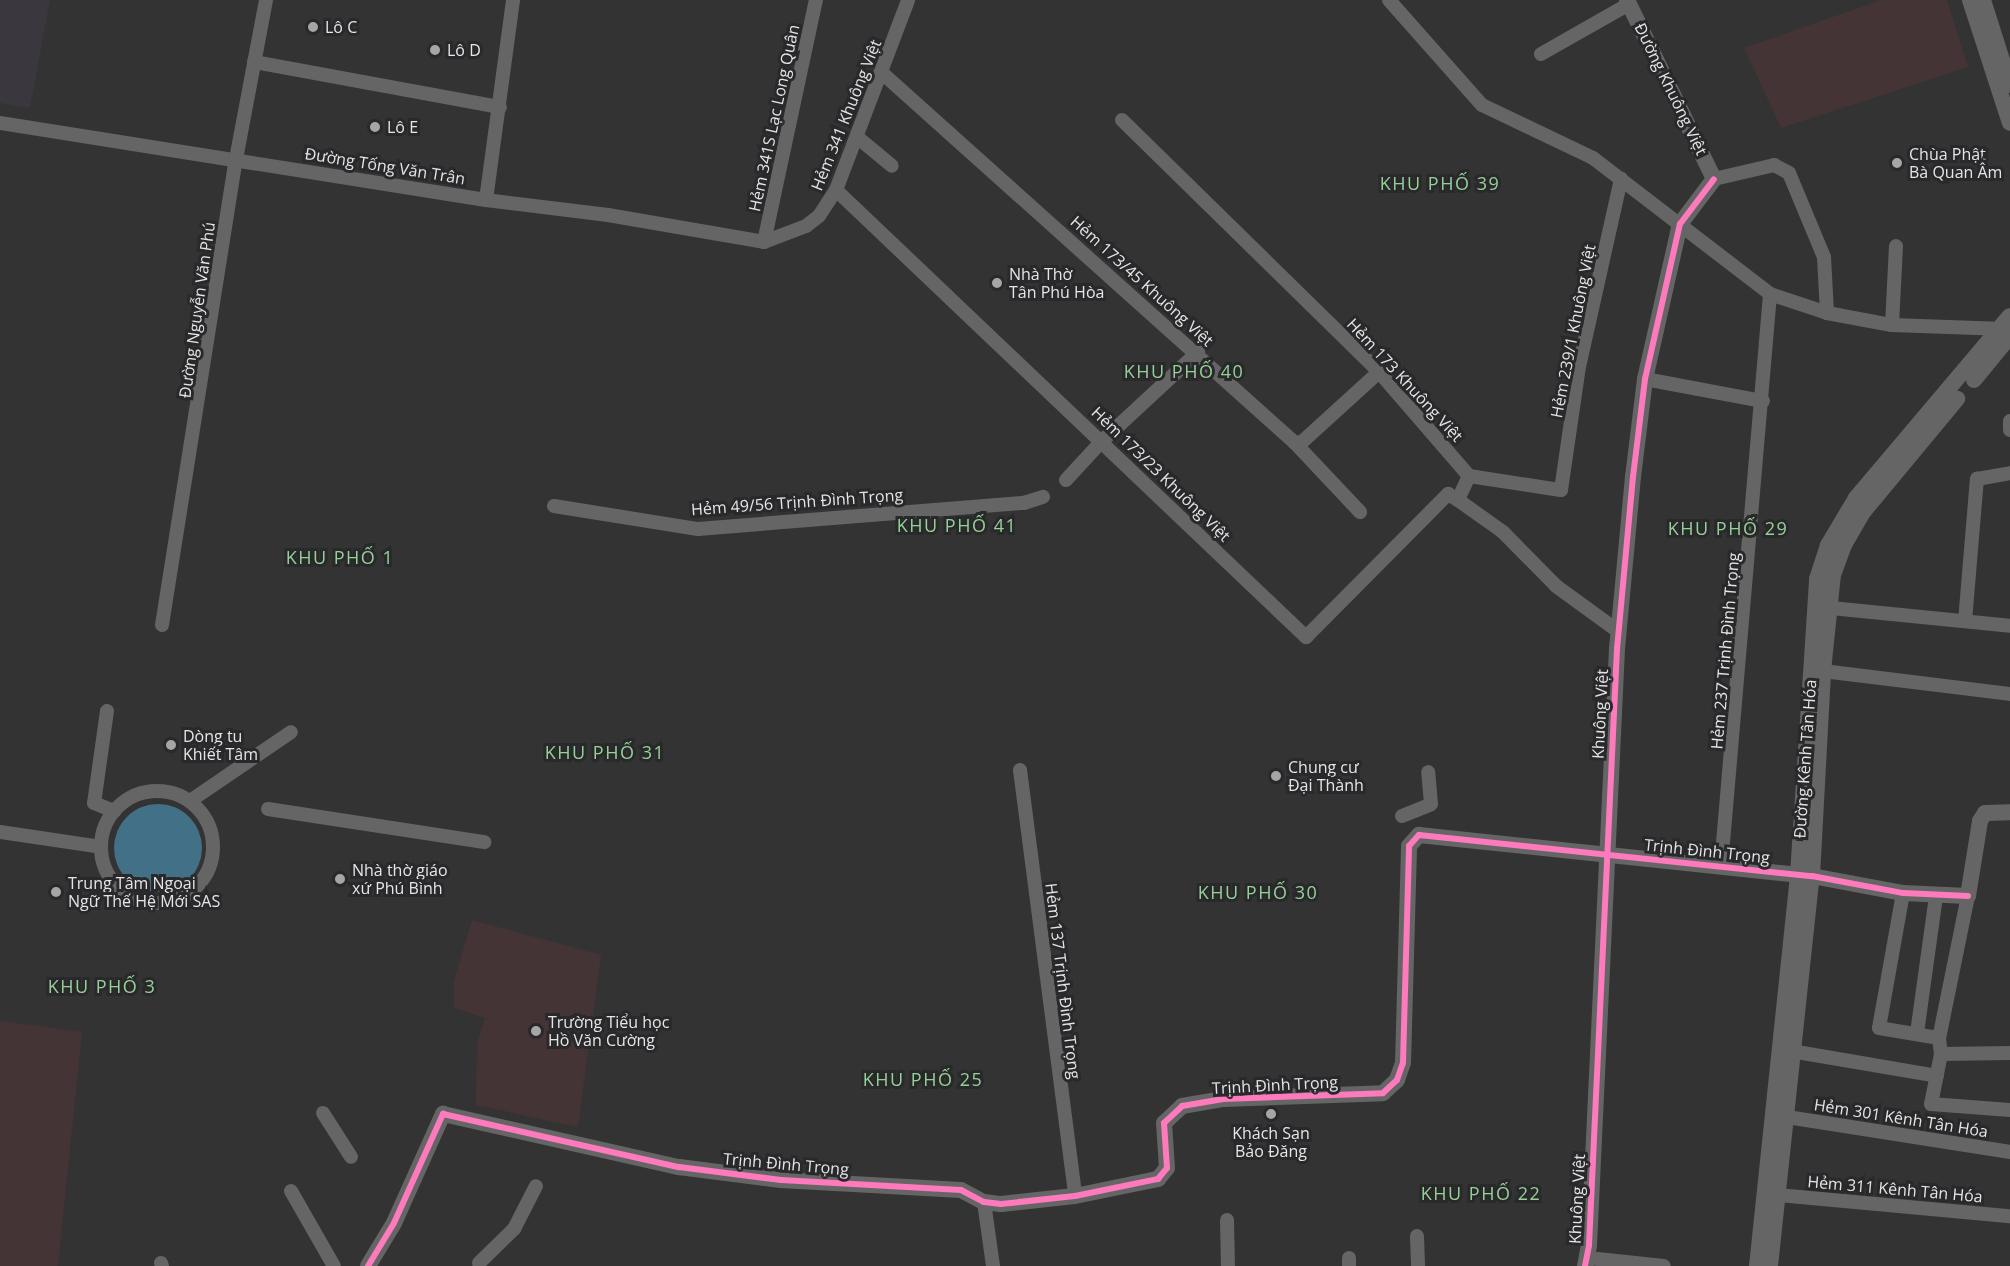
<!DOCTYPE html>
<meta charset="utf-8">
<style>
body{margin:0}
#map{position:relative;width:2010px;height:1266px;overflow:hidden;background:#333;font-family:"Open Sans",sans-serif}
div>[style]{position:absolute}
.built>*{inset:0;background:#3b373e}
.education>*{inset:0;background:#453436}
.water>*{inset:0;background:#427086}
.round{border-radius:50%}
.minor>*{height:14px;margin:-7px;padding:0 7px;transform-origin:7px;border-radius:7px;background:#656565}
.minor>.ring{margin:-7px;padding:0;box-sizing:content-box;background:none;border:14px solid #656565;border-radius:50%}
.tertiary>*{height:16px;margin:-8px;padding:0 8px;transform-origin:8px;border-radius:8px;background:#656565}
.cycleway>*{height:6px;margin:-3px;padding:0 3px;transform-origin:3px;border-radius:3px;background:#fd7abc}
.dots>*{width:16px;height:16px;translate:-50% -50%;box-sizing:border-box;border:3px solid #29282a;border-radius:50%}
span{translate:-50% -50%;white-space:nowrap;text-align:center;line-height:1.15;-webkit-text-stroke:6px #29282a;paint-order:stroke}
.poi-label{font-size:16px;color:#e5e4e6}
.left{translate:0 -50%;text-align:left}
.street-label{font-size:16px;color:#e5e4e6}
.neighbourhood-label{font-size:18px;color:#95d097;letter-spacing:1.5px}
</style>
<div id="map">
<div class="built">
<i style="clip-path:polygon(0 0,50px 0,30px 108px,0 103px)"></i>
</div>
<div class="education">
<i style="clip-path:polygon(1881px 0,1947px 0,1968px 67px,1781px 128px,1744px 48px)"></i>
<i style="clip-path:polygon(472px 920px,601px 955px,578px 1127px,476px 1105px,477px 1044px,485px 1018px,454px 1008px,454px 981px)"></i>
<i style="clip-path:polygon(0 1021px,82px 1032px,58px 1266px,0 1266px)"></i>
</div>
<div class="water">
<i class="round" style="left:114px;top:804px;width:88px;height:88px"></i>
</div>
<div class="minor">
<i style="left:1389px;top:0;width:140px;rotate:48.5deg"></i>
<i style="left:1482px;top:105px;width:123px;rotate:25.5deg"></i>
<i style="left:1593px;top:158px;width:223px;rotate:37.5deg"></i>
<i style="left:1770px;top:294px;width:60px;rotate:18.4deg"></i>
<i style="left:1827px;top:313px;width:66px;rotate:10.5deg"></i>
<i style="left:1892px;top:325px;width:113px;rotate:2deg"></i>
<i style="left:1541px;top:54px;width:101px;rotate:-29.6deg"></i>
<i style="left:254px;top:62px;width:250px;rotate:10.4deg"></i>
<i style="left:881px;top:72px;width:556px;rotate:41.86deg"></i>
<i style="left:1295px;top:443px;width:7px;rotate:-8deg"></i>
<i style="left:1302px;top:442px;width:104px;rotate:-42.3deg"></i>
<i style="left:1122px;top:120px;width:360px;rotate:44.4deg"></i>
<i style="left:1379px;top:372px;width:138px;rotate:49.1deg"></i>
<i style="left:0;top:123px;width:492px;rotate:9deg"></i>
<i style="left:486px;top:200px;width:123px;rotate:7deg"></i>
<i style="left:608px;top:215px;width:158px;rotate:9.8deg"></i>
<i style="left:764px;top:242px;width:45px;rotate:-20.9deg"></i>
<i style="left:806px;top:226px;width:16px;rotate:-38deg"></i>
<i style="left:819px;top:216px;width:31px;rotate:-57deg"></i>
<i style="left:836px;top:190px;width:203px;rotate:-69.2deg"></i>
<i style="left:857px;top:137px;width:45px;rotate:39.6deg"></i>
<i style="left:1714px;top:179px;width:62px;rotate:-13.1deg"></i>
<i style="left:1774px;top:165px;width:17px;rotate:28deg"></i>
<i style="left:1789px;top:173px;width:91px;rotate:67.4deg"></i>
<i style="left:1824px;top:257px;width:56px;rotate:86.9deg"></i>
<i style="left:836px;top:190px;width:649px;rotate:43.56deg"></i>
<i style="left:1306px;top:637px;width:202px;rotate:-45.2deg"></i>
<i style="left:1448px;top:494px;width:12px;rotate:31deg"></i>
<i style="left:486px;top:200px;width:202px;rotate:-82.3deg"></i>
<i style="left:764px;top:242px;width:248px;rotate:-77.9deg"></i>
<i style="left:1892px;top:325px;width:79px;rotate:-87.1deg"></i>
<i style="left:1645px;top:379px;width:120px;rotate:10.6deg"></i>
<i style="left:2010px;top:421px;width:9px;rotate:90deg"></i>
<i style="left:1295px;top:443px;width:95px;rotate:46.7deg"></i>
<i style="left:1469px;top:476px;width:93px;rotate:8.7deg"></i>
<i style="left:1561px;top:490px;width:124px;rotate:-81.7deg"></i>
<i style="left:1579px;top:367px;width:193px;rotate:-77.4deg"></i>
<i style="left:1469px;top:476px;width:26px;rotate:115deg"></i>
<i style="left:1458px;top:500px;width:55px;rotate:35.4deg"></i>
<i style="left:1503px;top:532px;width:76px;rotate:45.5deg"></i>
<i style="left:1556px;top:586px;width:77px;rotate:36deg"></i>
<i style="left:1066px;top:480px;width:53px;rotate:-47.3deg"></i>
<i style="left:1102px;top:441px;width:131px;rotate:-42.8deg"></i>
<i style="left:554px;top:506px;width:146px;rotate:9.1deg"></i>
<i style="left:698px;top:529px;width:327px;rotate:-4.6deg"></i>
<i style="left:1024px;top:503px;width:20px;rotate:-18deg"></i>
<i style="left:1821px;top:607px;width:190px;rotate:5.7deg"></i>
<i style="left:1965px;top:621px;width:143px;rotate:-85.2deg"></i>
<i style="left:1977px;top:479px;width:34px;rotate:-10deg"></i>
<i style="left:162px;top:625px;width:472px;rotate:-81deg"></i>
<i style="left:236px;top:159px;width:162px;rotate:-79.3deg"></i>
<i style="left:1823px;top:671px;width:188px;rotate:7deg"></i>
<i style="left:107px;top:711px;width:93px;rotate:98deg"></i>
<i style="left:94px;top:803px;width:22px;rotate:22deg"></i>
<i style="left:1020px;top:770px;width:430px;rotate:82.6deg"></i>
<i class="ring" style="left:101px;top:791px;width:98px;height:98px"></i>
<i style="left:190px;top:801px;width:122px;rotate:-34.3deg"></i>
<i style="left:268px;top:809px;width:219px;rotate:8.7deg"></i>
<i style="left:1402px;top:816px;width:31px;rotate:-22deg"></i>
<i style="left:1431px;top:804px;width:32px;rotate:-95deg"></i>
<i style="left:0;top:832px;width:102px;rotate:8.4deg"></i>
<i style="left:1721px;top:866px;width:574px;rotate:-85.1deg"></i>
<i style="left:1903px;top:893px;width:137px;rotate:100.1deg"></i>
<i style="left:1879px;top:1028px;width:61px;rotate:9.5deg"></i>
<i style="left:1968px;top:896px;width:145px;rotate:101.5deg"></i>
<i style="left:1939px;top:1038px;width:16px;rotate:83deg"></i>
<i style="left:1941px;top:1054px;width:51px;rotate:101.3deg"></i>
<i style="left:1931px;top:1104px;width:79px;rotate:4.3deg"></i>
<i style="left:1917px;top:1033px;width:138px;rotate:-82.1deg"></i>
<i style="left:1791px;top:1051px;width:148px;rotate:9.7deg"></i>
<i style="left:1941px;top:1054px;width:69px;rotate:-0.8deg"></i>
<i style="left:323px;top:1113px;width:52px;rotate:57.5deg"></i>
<i style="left:1787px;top:1117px;width:226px;rotate:8.9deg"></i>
<i style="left:291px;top:1191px;width:86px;rotate:60.2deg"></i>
<i style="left:1777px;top:1195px;width:234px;rotate:5.2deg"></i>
<i style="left:984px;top:1202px;width:65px;rotate:82deg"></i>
<i style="left:1227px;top:1220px;width:46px;rotate:88.8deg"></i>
<i style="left:1417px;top:1236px;width:30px;rotate:88deg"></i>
<i style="left:1349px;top:1258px;width:8px;rotate:90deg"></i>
<i style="left:1588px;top:1258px;width:76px;rotate:6deg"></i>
<i style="left:161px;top:1263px;width:3px;rotate:72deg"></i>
<i style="left:479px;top:1263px;width:49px;rotate:-44.2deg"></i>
<i style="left:514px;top:1229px;width:48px;rotate:-62.9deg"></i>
</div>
<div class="tertiary">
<i style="left:1970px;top:0;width:129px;rotate:72deg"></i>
<i style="left:1983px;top:0;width:89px;rotate:72.4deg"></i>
<i style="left:1974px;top:380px;width:57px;rotate:-50.7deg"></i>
<i style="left:368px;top:1266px;width:50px;rotate:-58.8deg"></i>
<i style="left:394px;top:1223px;width:120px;rotate:-65.8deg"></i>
<i style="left:443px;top:1114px;width:242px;rotate:12.7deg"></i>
<i style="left:679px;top:1167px;width:103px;rotate:7.3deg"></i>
<i style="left:781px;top:1180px;width:180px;rotate:3.2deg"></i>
<i style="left:961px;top:1190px;width:26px;rotate:28deg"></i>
<i style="left:984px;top:1202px;width:17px;rotate:7deg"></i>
<i style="left:1001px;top:1204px;width:74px;rotate:-6.2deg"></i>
<i style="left:1075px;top:1196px;width:85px;rotate:-11.6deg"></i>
<i style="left:1158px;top:1179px;width:14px;rotate:-51deg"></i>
<i style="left:1167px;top:1168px;width:45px;rotate:-93.8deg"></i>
<i style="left:1164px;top:1123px;width:25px;rotate:-43deg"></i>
<i style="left:1182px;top:1106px;width:42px;rotate:-9.7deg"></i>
<i style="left:1223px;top:1099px;width:160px;rotate:-2.1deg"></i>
<i style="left:1383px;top:1093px;width:19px;rotate:-43deg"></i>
<i style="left:1397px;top:1080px;width:18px;rotate:-71deg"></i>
<i style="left:1403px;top:1063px;width:217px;rotate:-88.4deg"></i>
<i style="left:1409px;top:846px;width:15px;rotate:-48deg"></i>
<i style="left:1419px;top:835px;width:395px;rotate:6deg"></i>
<i style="left:1812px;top:876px;width:93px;rotate:10.6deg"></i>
<i style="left:1903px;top:893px;width:65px;rotate:2.6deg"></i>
<i style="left:1968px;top:896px;width:76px;rotate:-80.9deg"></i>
<i style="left:1980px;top:821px;width:9px;rotate:-58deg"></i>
<i style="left:1985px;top:813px;width:25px;rotate:-2deg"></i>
<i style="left:1585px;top:1266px;width:21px;rotate:-79deg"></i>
<i style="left:1589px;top:1245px;width:597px;rotate:-87.31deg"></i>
<i style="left:1617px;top:649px;width:173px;rotate:-84.7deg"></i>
<i style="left:1633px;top:477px;width:99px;rotate:-83deg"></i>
<i style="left:1645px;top:379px;width:159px;rotate:-77.3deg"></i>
<i style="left:1680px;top:224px;width:56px;rotate:-52.9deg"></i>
<i style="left:1714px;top:179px;width:199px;rotate:-115.9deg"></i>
<i style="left:1757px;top:1266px;width:393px;rotate:-84deg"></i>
<i style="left:1798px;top:875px;width:297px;rotate:-86.3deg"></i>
<i style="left:1817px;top:579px;width:36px;rotate:-72deg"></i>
<i style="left:1828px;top:545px;width:55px;rotate:-59.2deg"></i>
<i style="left:1856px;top:498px;width:238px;rotate:-49.8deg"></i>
<i style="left:1770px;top:1266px;width:392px;rotate:-83.9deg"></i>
<i style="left:1812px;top:876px;width:205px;rotate:-86.9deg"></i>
<i style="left:1823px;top:671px;width:97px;rotate:-84.1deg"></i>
<i style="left:1833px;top:575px;width:32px;rotate:-70deg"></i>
<i style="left:1844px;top:545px;width:39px;rotate:-60deg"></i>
<i style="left:1864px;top:511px;width:146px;rotate:-50.3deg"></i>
</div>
<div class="cycleway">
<i style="left:368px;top:1266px;width:50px;rotate:-58.8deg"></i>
<i style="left:394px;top:1223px;width:120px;rotate:-65.8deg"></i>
<i style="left:443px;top:1114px;width:242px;rotate:12.7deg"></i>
<i style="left:679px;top:1167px;width:103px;rotate:7.3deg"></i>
<i style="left:781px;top:1180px;width:180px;rotate:3.2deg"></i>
<i style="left:961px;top:1190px;width:26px;rotate:28deg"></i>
<i style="left:984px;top:1202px;width:17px;rotate:7deg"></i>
<i style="left:1001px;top:1204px;width:74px;rotate:-6.2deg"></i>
<i style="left:1075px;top:1196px;width:85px;rotate:-11.6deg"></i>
<i style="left:1158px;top:1179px;width:14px;rotate:-51deg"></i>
<i style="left:1167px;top:1168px;width:45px;rotate:-93.8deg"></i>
<i style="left:1164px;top:1123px;width:25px;rotate:-43deg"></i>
<i style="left:1182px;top:1106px;width:42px;rotate:-9.7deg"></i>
<i style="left:1223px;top:1099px;width:160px;rotate:-2.1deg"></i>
<i style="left:1383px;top:1093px;width:19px;rotate:-43deg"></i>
<i style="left:1397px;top:1080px;width:18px;rotate:-71deg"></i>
<i style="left:1403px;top:1063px;width:217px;rotate:-88.4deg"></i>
<i style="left:1409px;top:846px;width:15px;rotate:-48deg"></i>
<i style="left:1419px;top:835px;width:395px;rotate:6deg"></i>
<i style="left:1812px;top:876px;width:93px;rotate:10.6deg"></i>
<i style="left:1903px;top:893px;width:65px;rotate:2.6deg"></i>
<i style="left:1585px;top:1266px;width:21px;rotate:-79deg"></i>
<i style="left:1589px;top:1245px;width:597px;rotate:-87.31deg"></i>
<i style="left:1617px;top:649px;width:173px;rotate:-84.7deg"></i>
<i style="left:1633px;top:477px;width:99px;rotate:-83deg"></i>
<i style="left:1645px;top:379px;width:159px;rotate:-77.3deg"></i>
<i style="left:1680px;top:224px;width:56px;rotate:-52.9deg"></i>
</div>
<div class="dots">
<i style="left:313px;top:27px;background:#a7a6a7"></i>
<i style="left:435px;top:50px;background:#a7a6a7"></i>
<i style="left:375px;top:127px;background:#a7a6a7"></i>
<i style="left:1897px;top:163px;background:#a7a6a7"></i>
<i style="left:997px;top:283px;background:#a7a6a7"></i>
<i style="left:171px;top:745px;background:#a7a6a7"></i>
<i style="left:1276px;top:776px;background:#a7a6a7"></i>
<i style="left:340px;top:879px;background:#a7a6a7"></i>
<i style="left:56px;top:892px;background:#a7a6a7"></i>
<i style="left:536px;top:1031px;background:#a7a6a7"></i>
<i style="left:1271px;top:1114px;background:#a7a6a7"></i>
</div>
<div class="poi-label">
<span class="left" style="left:325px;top:27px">Lô C</span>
<span class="left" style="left:447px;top:50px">Lô D</span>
<span class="left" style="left:387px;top:127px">Lô E</span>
<span class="left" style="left:1909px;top:163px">Chùa Phật<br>Bà Quan Âm</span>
<span class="left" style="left:1009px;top:283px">Nhà Thờ<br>Tân Phú Hòa</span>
<span class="left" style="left:183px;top:745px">Dòng tu<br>Khiết Tâm</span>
<span class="left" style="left:1288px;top:776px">Chung cư<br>Đại Thành</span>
<span class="left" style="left:352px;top:879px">Nhà thờ giáo<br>xứ Phú Bình</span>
<span class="left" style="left:68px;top:892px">Trung Tâm Ngoại<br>Ngữ Thế Hệ Mới SAS</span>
<span class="left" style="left:548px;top:1031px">Trường Tiểu học<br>Hồ Văn Cường</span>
<span style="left:1271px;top:1142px">Khách Sạn<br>Bảo Đăng</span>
</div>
<div class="street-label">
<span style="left:1671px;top:89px;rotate:64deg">Đường Khuông Việt</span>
<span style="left:846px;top:115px;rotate:-68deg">Hẻm 341 Khuông Việt</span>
<span style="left:774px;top:118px;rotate:-78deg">Hẻm 341S Lạc Long Quân</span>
<span style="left:385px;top:166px;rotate:9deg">Đường Tống Văn Trân</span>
<span style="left:1142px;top:281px;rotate:42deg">Hẻm 173/45 Khuông Việt</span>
<span style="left:197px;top:310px;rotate:-82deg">Đường Nguyễn Văn Phú</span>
<span style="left:1573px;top:331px;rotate:-79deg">Hẻm 239/1 Khuông Việt</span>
<span style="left:1405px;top:380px;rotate:47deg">Hẻm 173 Khuông Việt</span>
<span style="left:1161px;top:474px;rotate:44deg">Hẻm 173/23 Khuông Việt</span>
<span style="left:797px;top:502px;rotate:-4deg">Hẻm 49/56 Trịnh Đình Trọng</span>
<span style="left:1725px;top:651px;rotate:-85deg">Hẻm 237 Trịnh Đình Trọng</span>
<span style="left:1600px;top:714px;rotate:-87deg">Khuông Việt</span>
<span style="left:1805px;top:759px;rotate:-86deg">Đường Kênh Tân Hóa</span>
<span style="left:1707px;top:851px;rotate:6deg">Trịnh Đình Trọng</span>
<span style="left:1063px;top:981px;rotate:83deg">Hẻm 137 Trịnh Đình Trọng</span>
<span style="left:1275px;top:1085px;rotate:-3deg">Trịnh Đình Trọng</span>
<span style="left:1901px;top:1118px;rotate:9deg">Hẻm 301 Kênh Tân Hóa</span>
<span style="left:786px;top:1164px;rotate:5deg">Trịnh Đình Trọng</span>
<span style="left:1895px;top:1189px;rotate:5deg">Hẻm 311 Kênh Tân Hóa</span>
<span style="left:1577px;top:1199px;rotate:-87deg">Khuông Việt</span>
</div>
<div class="neighbourhood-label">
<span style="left:1440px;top:183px">KHU PHỐ 39</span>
<span style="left:1184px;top:371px">KHU PHỐ 40</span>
<span style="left:957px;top:525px">KHU PHỐ 41</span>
<span style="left:1728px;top:528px">KHU PHỐ 29</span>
<span style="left:340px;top:557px">KHU PHỐ 1</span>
<span style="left:605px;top:752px">KHU PHỐ 31</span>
<span style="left:1258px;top:892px">KHU PHỐ 30</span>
<span style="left:102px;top:986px">KHU PHỐ 3</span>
<span style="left:923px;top:1079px">KHU PHỐ 25</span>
<span style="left:1481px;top:1193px">KHU PHỐ 22</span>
</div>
</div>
